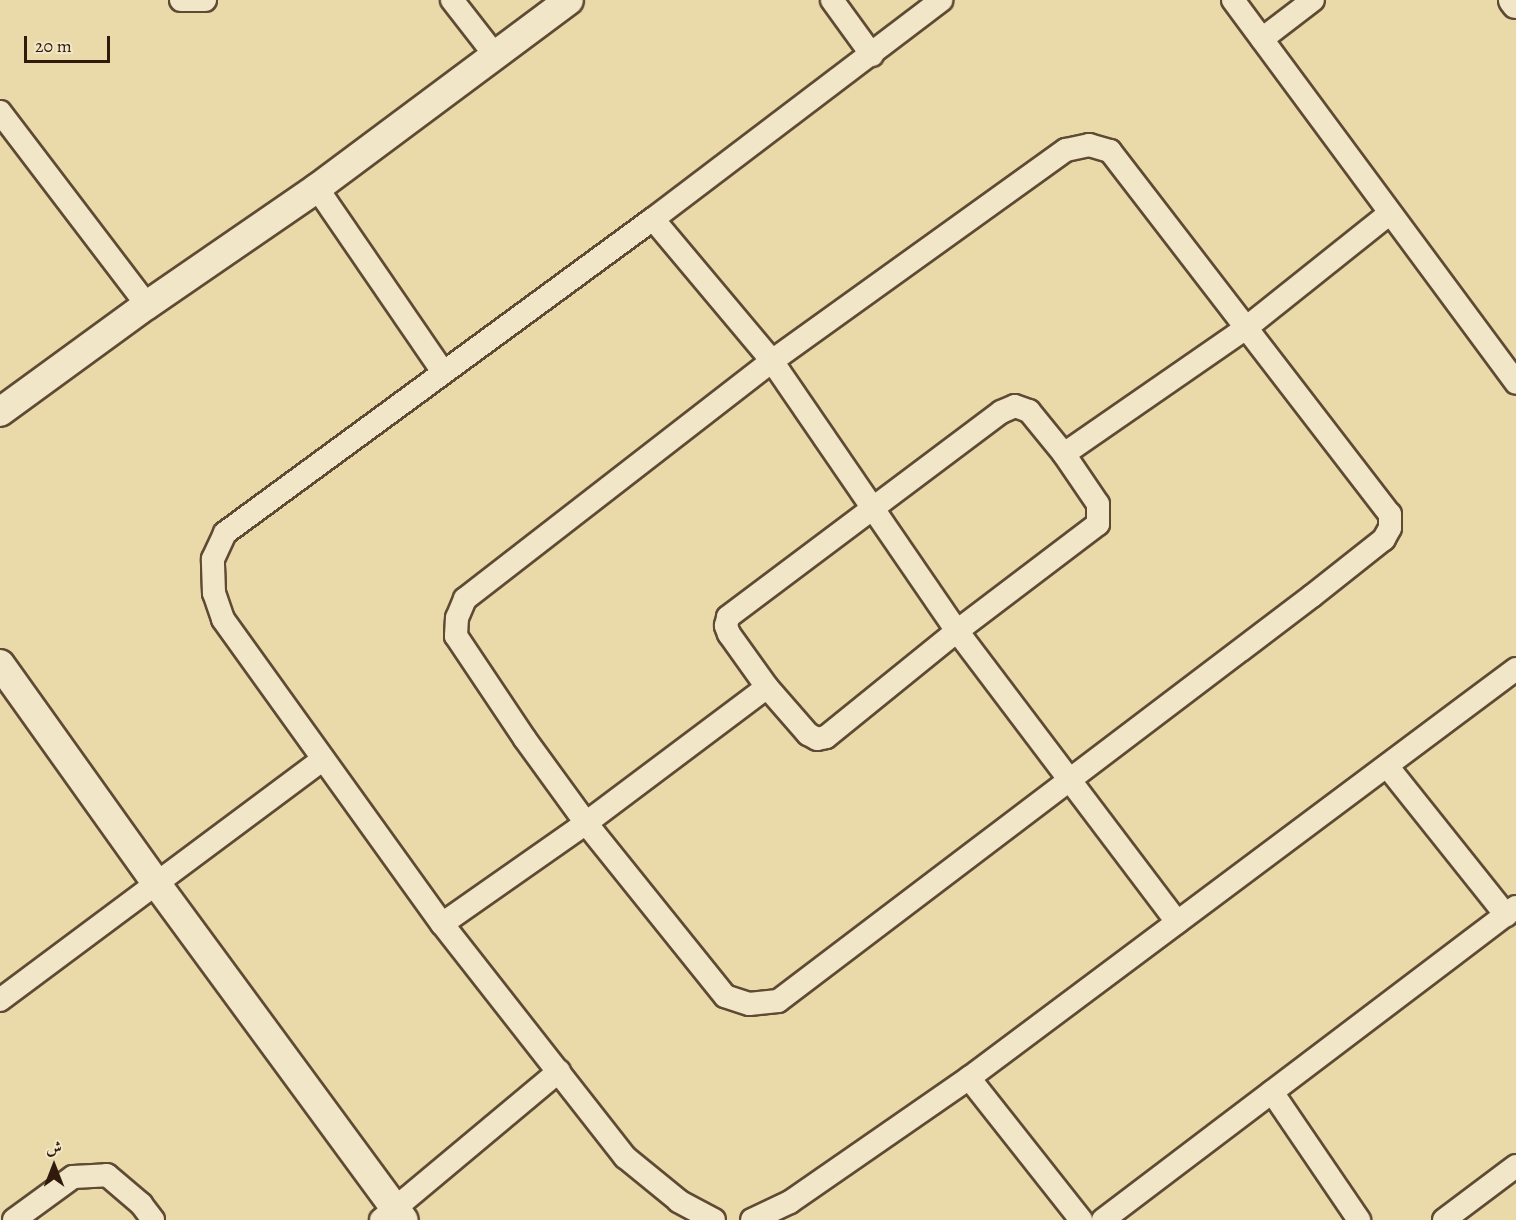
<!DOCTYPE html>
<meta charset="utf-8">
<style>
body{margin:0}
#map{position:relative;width:1516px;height:1220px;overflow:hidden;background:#eadaaa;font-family:Alegreya,Amiri,serif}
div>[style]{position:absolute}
.roads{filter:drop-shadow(2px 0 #5f4a34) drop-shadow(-2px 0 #5f4a34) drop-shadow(0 2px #5f4a34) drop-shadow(0 -2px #5f4a34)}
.minor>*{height:22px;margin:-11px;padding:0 11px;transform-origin:11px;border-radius:11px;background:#f1e7c8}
.tertiary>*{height:28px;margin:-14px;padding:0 14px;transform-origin:14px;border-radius:14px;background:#f1e7c8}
span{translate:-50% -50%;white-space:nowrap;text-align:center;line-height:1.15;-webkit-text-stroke:4.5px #f1e7c8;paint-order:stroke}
.north{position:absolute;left:24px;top:1136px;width:60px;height:60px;-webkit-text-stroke:4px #f1e7c8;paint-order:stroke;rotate:0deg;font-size:16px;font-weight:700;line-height:24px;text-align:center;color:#311a0c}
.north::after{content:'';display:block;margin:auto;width:21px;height:27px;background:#311a0c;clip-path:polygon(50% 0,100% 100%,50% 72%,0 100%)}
.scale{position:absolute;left:24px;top:36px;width:86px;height:27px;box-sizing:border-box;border:3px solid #311a0c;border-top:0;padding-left:8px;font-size:18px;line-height:21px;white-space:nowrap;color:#311a0c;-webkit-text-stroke:4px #f1e7c8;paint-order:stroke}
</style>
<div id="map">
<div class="roads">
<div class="minor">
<i style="left:181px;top:0;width:24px"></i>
<i style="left:452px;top:0;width:68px;rotate:52.1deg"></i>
<i style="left:832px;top:0;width:68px;rotate:54deg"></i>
<i style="left:1233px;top:0;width:476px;rotate:53.5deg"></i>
<i style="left:1262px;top:39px;width:64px;rotate:-37.4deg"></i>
<i style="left:0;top:112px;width:243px;rotate:52.7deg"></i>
<i style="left:1089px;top:145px;width:22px;rotate:16deg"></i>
<i style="left:1110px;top:151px;width:458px;rotate:52.4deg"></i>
<i style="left:1390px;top:514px;width:14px;rotate:90deg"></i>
<i style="left:1390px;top:528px;width:13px;rotate:119deg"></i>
<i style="left:1384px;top:539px;width:92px;rotate:141.6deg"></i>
<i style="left:1312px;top:596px;width:670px;rotate:142.82deg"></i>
<i style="left:778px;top:1001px;width:29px;rotate:174deg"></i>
<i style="left:749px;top:1004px;width:25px;rotate:-162deg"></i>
<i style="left:725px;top:996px;width:222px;rotate:-128.8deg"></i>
<i style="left:586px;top:823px;width:104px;rotate:-126deg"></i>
<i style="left:525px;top:739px;width:124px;rotate:-123.8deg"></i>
<i style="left:456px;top:636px;width:18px;rotate:-87deg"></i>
<i style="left:457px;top:618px;width:21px;rotate:-67deg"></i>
<i style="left:465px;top:599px;width:388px;rotate:-37.8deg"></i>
<i style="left:772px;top:361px;width:362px;rotate:-35.7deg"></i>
<i style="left:1066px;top:150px;width:24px;rotate:-12deg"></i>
<i style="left:317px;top:188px;width:223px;rotate:55.6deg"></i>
<i style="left:653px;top:219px;width:185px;rotate:50deg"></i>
<i style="left:772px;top:361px;width:327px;rotate:55.6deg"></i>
<i style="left:957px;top:631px;width:365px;rotate:52.9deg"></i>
<i style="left:1015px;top:406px;width:15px;rotate:20deg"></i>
<i style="left:1029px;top:411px;width:55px;rotate:50.9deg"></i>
<i style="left:1064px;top:454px;width:60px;rotate:55.8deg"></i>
<i style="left:1098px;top:504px;width:20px;rotate:90deg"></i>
<i style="left:1098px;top:524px;width:177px;rotate:142.8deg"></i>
<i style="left:957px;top:631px;width:169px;rotate:141deg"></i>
<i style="left:826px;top:737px;width:9px;rotate:167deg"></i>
<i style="left:817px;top:739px;width:10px;rotate:-151deg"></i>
<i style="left:808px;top:734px;width:62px;rotate:-131.1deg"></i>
<i style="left:767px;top:687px;width:65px;rotate:-125.6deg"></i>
<i style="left:729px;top:634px;width:9px;rotate:-111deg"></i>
<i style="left:726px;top:626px;width:9px;rotate:-77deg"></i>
<i style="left:728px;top:617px;width:341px;rotate:-36.9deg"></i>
<i style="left:1001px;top:412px;width:15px;rotate:-23deg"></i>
<i style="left:1064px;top:454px;width:221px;rotate:-34.7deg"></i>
<i style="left:1246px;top:328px;width:184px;rotate:-38.6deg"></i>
<i style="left:1387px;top:766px;width:191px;rotate:51.4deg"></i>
<i style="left:442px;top:924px;width:176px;rotate:-35deg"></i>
<i style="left:586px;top:823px;width:226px;rotate:-36.9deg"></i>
<i style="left:0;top:1000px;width:403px;rotate:-36.7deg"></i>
<i style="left:969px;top:1078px;width:181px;rotate:51.7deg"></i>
<i style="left:1272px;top:1092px;width:155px;rotate:55.8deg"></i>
<i style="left:14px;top:1220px;width:73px;rotate:-36.1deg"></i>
<i style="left:73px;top:1177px;width:34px;rotate:-3deg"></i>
<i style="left:107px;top:1175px;width:45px;rotate:40.5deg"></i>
<i style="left:141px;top:1204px;width:20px;rotate:53deg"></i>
<i style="left:381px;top:1220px;width:232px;rotate:-39.9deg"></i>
<i style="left:714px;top:1220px;width:40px;rotate:-152deg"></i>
<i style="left:679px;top:1201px;width:70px;rotate:-140.8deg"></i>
<i style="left:625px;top:1157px;width:296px;rotate:-128.1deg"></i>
<i style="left:442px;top:924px;width:375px;rotate:-125.7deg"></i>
<i style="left:223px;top:619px;width:28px;rotate:-109deg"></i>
<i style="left:214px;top:593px;width:34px;rotate:-92deg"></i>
<i style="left:213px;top:559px;width:29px;rotate:-65deg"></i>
<i style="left:225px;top:533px;width:531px;rotate:-36.27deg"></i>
<i style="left:653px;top:219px;width:362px;rotate:-37.2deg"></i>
<i style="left:752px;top:1220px;width:42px;rotate:-25.3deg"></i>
<i style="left:790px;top:1202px;width:218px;rotate:-34.7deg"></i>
<i style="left:969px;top:1078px;width:683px;rotate:-36.79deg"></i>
<i style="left:1103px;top:1220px;width:518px;rotate:-37.16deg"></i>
<i style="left:1444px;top:1220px;width:90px;rotate:-36.9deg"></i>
</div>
<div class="tertiary">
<i style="left:1513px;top:0;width:5px;rotate:53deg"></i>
<i style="left:0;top:412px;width:182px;rotate:-36.1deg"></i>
<i style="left:147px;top:305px;width:206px;rotate:-34.5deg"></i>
<i style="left:317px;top:188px;width:314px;rotate:-36.7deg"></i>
<i style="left:0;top:664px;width:269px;rotate:54.5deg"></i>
<i style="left:156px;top:883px;width:418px;rotate:53.7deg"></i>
</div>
</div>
<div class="north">ش</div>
<div class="scale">20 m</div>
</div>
